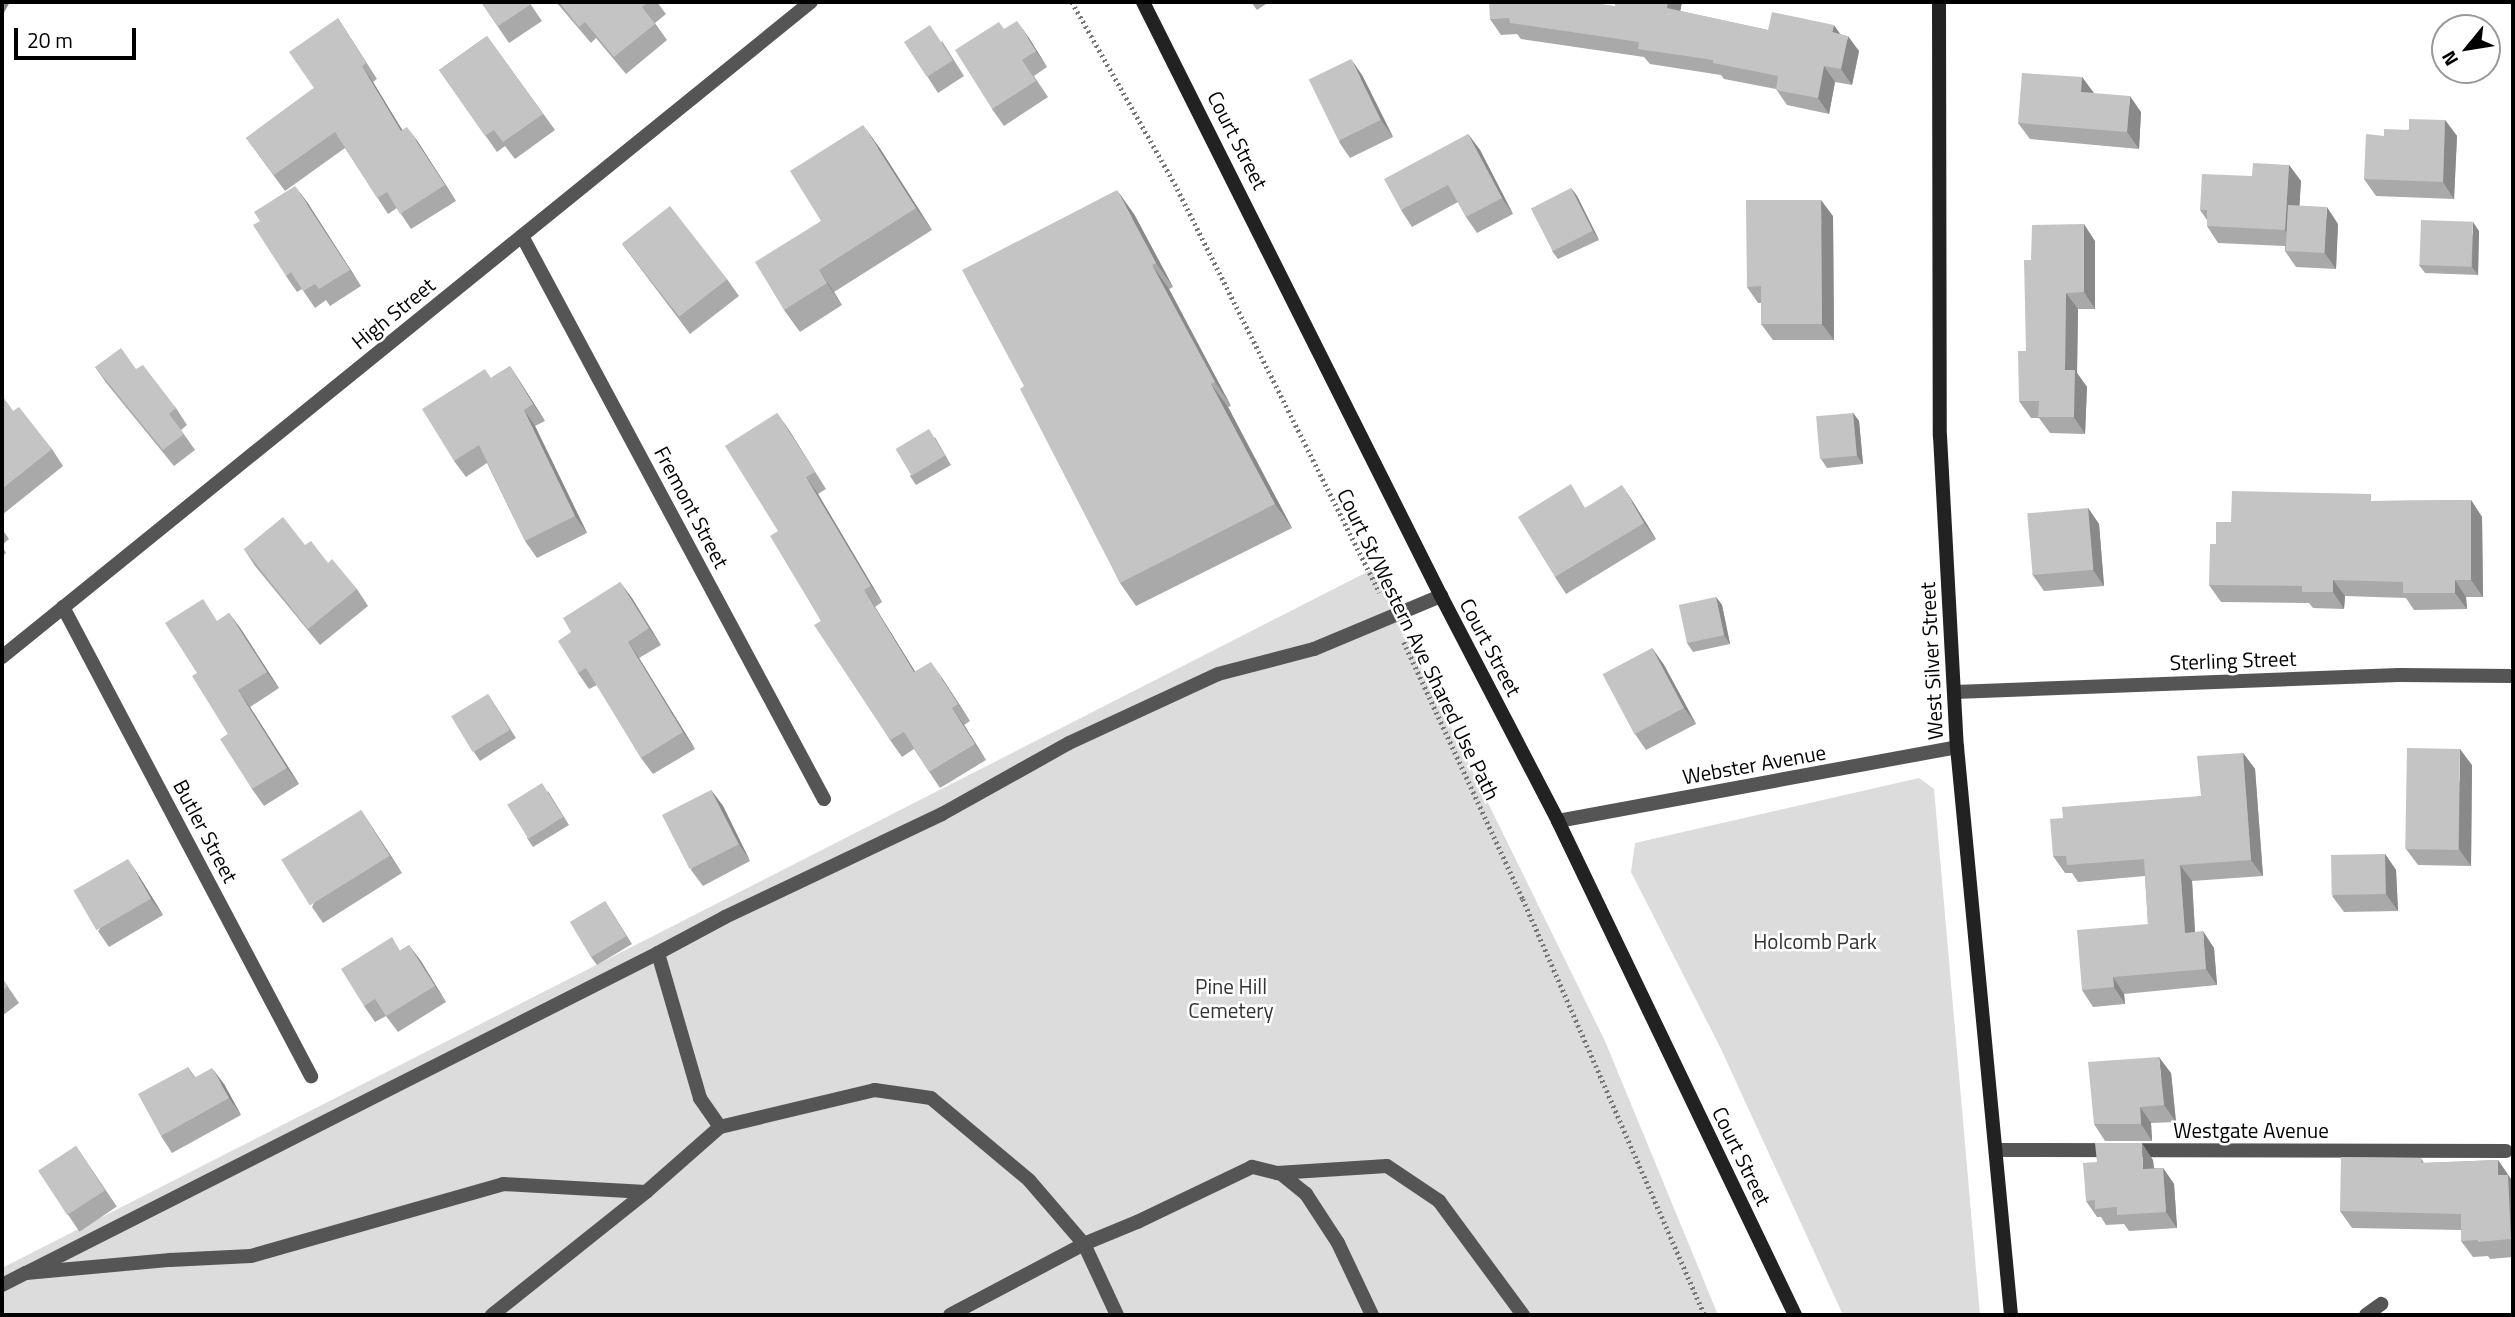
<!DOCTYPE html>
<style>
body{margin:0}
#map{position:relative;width:2515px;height:1317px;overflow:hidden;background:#fff;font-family:"Titillium Web",sans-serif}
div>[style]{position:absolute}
.green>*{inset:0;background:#dcdcdc}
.path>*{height:4.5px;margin-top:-2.25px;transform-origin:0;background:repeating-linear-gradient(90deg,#777 0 2px,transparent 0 5.5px)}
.lane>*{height:14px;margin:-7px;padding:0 7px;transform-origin:7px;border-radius:7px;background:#555}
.street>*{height:14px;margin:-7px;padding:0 7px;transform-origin:7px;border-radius:7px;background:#555}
.secondary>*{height:14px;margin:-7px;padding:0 7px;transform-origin:7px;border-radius:7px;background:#222}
.wall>*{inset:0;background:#a9a9a9;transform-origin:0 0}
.shaded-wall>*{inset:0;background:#898989}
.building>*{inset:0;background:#c4c4c4;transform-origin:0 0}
span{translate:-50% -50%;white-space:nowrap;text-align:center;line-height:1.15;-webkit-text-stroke:5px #fff;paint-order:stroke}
.street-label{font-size:21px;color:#000}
.park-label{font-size:21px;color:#333}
.frame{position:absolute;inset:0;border:4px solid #000;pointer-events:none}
.north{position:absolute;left:2431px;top:14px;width:70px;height:70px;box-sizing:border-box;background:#fff;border:2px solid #999;border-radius:50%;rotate:240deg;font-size:19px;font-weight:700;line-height:28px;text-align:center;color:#000}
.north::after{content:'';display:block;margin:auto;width:24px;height:32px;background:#000;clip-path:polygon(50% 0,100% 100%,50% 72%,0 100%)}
.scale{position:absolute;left:14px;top:28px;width:122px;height:32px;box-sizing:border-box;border:4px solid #000;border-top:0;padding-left:9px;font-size:21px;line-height:24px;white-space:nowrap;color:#000;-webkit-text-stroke:5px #fff;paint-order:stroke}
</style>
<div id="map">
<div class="green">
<i style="clip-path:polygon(1373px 569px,1605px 1041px,1718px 1315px,2px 1315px,2px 1268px)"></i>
<i style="clip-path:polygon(1919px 778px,1934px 789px,1980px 1315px,1843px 1315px,1721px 1049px,1631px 872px,1635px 843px)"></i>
</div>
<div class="path">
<i style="left:1072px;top:2px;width:209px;rotate:60.5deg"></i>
<i style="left:1175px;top:184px;width:457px;rotate:63.4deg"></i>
<i style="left:1404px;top:642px;width:283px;rotate:65.2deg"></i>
<i style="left:1523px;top:899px;width:454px;rotate:66.4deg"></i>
</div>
<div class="lane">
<i style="left:1997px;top:1150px;width:509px;rotate:0.11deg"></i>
<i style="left:1277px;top:1173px;width:110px;rotate:-3.6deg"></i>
<i style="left:1387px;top:1166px;width:63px;rotate:33.9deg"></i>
<i style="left:1439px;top:1201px;width:142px;rotate:53.6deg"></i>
<i style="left:26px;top:1273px;width:708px;rotate:-26.85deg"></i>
<i style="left:2px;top:1285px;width:27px;rotate:-27deg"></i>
<i style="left:26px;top:1273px;width:145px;rotate:-5.2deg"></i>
<i style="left:170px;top:1260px;width:81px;rotate:-2.8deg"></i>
<i style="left:251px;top:1256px;width:262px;rotate:-15.9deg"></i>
<i style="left:503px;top:1184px;width:143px;rotate:3.2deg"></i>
<i style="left:492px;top:1315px;width:197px;rotate:-38.6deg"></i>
<i style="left:646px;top:1192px;width:98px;rotate:-41.3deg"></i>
<i style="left:950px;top:1315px;width:152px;rotate:-27.9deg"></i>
<i style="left:1084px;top:1244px;width:78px;rotate:65.1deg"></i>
<i style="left:1372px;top:1315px;width:80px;rotate:-115.3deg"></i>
<i style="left:1338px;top:1243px;width:59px;rotate:-123.1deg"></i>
<i style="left:1306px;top:1194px;width:32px;rotate:-141deg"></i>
<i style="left:1281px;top:1174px;width:30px;rotate:-166deg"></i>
<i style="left:1252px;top:1167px;width:127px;rotate:154.4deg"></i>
<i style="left:1137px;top:1222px;width:57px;rotate:157.5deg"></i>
<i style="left:1084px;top:1244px;width:84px;rotate:-130.7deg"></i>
<i style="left:1029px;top:1180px;width:128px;rotate:-140.1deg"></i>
<i style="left:931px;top:1098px;width:57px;rotate:-171.9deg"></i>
<i style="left:875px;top:1090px;width:159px;rotate:166.6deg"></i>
<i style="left:720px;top:1127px;width:35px;rotate:-125deg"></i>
<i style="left:700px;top:1098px;width:151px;rotate:-106.2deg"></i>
<i style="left:658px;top:953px;width:76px;rotate:-28.2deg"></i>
<i style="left:725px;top:917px;width:240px;rotate:-25.4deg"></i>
<i style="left:942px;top:814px;width:145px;rotate:-29.2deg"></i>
<i style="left:1069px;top:743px;width:164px;rotate:-24.8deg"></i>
<i style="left:1218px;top:674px;width:99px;rotate:-14.6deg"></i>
<i style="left:1314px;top:649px;width:138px;rotate:-22.7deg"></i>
<i style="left:2366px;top:1315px;width:19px;rotate:-36deg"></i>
</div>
<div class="street">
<i style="left:522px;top:236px;width:639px;rotate:61.79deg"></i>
<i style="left:63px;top:607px;width:531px;rotate:62.13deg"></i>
<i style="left:2px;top:657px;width:1041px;rotate:-39deg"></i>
<i style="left:1955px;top:692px;width:444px;rotate:-2.2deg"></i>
<i style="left:2399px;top:675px;width:114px;rotate:0.5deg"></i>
<i style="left:1558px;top:821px;width:406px;rotate:-10.5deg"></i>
</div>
<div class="secondary">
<i style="left:1143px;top:2px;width:665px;rotate:63.36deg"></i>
<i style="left:1441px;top:596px;width:254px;rotate:62.5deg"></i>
<i style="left:1558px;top:821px;width:548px;rotate:64.37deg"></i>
<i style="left:1939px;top:2px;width:434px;rotate:89.9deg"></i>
<i style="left:1940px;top:436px;width:311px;rotate:86.9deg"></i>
<i style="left:1957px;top:747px;width:571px;rotate:84.57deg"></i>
</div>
<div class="wall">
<i style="clip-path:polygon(481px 2px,529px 2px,542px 21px,509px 43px)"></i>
<i style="clip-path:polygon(556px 2px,657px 2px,666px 14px,655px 23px,667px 40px,626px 74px,596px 38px,591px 43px)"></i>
<i style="clip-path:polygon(1251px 2px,1269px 2px,1257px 10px)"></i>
<i style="clip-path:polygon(1682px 2px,1680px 11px,1768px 30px,1840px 34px,1859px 51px,1852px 85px,1835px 82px,1829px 114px,1787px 105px,1776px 89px,1724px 79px,1721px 75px,1650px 64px,1644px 57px,1521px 39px,1517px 34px,1501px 35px,1490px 19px,1615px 6px)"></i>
<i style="clip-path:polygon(338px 18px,377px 79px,373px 82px,402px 130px,418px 142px,456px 201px,411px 229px,397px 208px,388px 214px,345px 148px,285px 191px,246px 138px,314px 88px)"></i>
<i style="clip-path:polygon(1004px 29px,1029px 38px,1047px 67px,1034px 76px,1048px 97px,1004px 126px,992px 109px)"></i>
<i style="clip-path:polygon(487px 36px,555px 130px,515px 159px,505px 146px,497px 152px,439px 70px)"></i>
<i style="clip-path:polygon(942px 41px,964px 76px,938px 93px,927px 76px)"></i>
<i style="clip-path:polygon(1362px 75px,1393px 137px,1350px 158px,1339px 142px)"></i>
<i style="clip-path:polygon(2082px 77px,2093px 93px,2141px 112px,2139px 149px,2030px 139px,2018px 123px)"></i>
<i style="clip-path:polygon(2445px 120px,2457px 136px,2454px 199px,2376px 196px,2364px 179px,2384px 136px)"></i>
<i style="clip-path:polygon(1468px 134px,1480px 150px,1513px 214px,1477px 233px,1466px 217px,1458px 202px,1412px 227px,1401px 210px)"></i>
<i style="clip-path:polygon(879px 147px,932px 230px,834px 292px,842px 305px,800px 332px,784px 310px,821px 221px)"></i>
<i style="clip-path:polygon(2289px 165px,2301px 181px,2299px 206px,2338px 224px,2336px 269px,2296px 267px,2285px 251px,2285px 246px,2218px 243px,2207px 226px,2207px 220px,2200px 210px,2252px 176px)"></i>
<i style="clip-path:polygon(1571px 188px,1577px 196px,1599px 240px,1558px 259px,1552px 251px)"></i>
<i style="clip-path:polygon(307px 202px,361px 286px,330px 306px,326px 300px,315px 308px,302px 289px,297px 292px,286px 276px)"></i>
<i style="clip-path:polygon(1134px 214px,1173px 287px,1169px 289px,1231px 406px,1228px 407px,1292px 528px,1136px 606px,1120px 583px,1024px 386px)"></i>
<i style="clip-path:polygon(1833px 216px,1834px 340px,1773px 340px,1761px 324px,1761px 303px,1758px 303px,1747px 287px)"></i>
<i style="clip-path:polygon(2479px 231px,2478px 275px,2425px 273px,2419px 265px)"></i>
<i style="clip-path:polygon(2095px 241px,2095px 309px,2078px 309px,2077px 373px,2087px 387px,2085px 434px,2050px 433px,2039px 418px,2031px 418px,2019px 401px,2026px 351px,2031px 260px)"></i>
<i style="clip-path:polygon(622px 244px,727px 279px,739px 296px,690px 334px)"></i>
<i style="clip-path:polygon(510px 366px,545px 421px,535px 426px,587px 533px,537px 558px,525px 541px,487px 463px,466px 477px,454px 461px,491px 378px)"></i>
<i style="clip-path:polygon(95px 367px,136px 369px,176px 408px,187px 425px,181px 430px,195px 450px,174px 466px,107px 384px)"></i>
<i style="clip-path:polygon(2px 396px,13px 411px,52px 449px,63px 466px,2px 515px)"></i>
<i style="clip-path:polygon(777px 413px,826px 489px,818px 494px,882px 602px,875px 607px,915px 672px,942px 678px,970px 721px,964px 725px,986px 760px,940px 788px,914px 749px,902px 757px,890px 740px,821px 621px,778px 531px)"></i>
<i style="clip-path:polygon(1853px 413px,1859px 421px,1863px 464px,1827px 468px,1821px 459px)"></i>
<i style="clip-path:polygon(935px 437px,951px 465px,916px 485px,910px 476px)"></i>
<i style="clip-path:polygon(2471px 500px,2482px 517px,2483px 597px,2466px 597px,2467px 609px,2414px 610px,2406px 598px,2345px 596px,2344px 609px,2313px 608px,2309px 603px,2221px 602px,2209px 585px,2216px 544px,2231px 522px,2376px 501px)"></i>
<i style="clip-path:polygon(1633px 502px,1656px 539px,1566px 594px,1555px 577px,1586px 507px)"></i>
<i style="clip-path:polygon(2088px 508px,2099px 524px,2104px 586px,2044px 591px,2032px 574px)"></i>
<i style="clip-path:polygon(2px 529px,9px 539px,2px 545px)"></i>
<i style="clip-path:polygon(305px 545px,328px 563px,357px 589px,368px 606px,320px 645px,255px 566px,244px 549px)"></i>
<i style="clip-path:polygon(2px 546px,6px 553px,2px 556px)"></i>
<i style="clip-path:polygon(620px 582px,661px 645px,639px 658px,695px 749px,653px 774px,641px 758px,597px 685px,589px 689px,578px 673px,571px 632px)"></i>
<i style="clip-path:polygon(1716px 597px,1722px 605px,1730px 644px,1693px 652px,1687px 643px)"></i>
<i style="clip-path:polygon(229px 613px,279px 688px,250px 707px,299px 784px,264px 806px,252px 789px,228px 734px,197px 673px,218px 621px)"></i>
<i style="clip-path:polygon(1652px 648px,1664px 665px,1696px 724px,1646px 750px,1635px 734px)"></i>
<i style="clip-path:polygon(488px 694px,516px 738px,480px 761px,474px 752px)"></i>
<i style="clip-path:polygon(2243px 753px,2255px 769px,2263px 876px,2192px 881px,2195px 932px,2214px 948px,2217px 985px,2124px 994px,2125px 1004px,2093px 1007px,2082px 990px,2148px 924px,2145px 876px,2078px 882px,2072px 873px,2065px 873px,2053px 856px,2063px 818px,2201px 796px)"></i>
<i style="clip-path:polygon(2472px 765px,2471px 866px,2418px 865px,2406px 849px)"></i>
<i style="clip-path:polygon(711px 790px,723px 806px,750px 861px,703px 886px,691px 870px)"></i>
<i style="clip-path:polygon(548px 791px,569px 825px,533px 847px,527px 838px)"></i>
<i style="clip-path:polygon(361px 810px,402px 873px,323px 923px,312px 907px)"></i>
<i style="clip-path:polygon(2385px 854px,2396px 870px,2398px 911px,2344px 912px,2332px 896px)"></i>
<i style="clip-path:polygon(139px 876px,163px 915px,109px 947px,98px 931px)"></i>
<i style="clip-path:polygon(605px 901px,632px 944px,597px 965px,591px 957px)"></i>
<i style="clip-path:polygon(409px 945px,446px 1002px,398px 1032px,386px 1016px,375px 1022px,364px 1006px,401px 950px)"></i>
<i style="clip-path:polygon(2px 978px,19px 1003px,2px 1016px)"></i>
<i style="clip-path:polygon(188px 1067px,195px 1077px,224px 1084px,241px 1115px,172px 1153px,161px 1136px)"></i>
<i style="clip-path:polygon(2171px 1073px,2176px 1122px,2151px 1123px,2152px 1141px,2105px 1141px,2094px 1124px)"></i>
<i style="left:76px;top:1146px;width:73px;height:45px;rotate:56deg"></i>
<i style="clip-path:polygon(2421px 1158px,2424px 1163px,2498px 1160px,2513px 1182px,2513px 1257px,2490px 1259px,2488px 1256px,2473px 1257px,2461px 1241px,2461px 1230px,2352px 1228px,2340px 1211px)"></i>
<i style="clip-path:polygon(2153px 1160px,2154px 1168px,2163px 1168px,2174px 1184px,2177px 1228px,2129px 1231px,2124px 1224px,2106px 1225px,2101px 1217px,2097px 1217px,2086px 1201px)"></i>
</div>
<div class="shaded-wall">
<i style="clip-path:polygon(2px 2px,10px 2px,2px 16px)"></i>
<i style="clip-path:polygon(1668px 2px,1682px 2px,1678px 24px,1667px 8px)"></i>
<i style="clip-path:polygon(1017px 21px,1029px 38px,1047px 67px,1036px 51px)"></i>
<i style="clip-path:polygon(1834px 25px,1845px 41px,1832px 32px)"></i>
<i style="clip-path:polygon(1848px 36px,1859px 51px,1852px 85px,1841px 69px)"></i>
<i style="clip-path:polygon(1351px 59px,1362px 75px,1393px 137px,1381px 120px)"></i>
<i style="clip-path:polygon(362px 66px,373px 82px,412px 146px,401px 131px)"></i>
<i style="clip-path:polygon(1824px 66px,1835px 82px,1829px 114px,1818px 98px)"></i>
<i style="clip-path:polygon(2082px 77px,2094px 93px,2081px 92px)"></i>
<i style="clip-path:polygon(2130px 96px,2141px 112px,2139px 149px,2127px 132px)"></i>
<i style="clip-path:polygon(2445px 120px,2457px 136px,2454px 199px,2443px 182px)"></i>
<i style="clip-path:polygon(863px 125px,879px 147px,932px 230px,916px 208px)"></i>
<i style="clip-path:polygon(407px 127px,418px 142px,456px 201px,445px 185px)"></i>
<i style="clip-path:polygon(1468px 134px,1480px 150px,1513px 214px,1502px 198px)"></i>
<i style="clip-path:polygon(2289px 165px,2301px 181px,2297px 247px,2285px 230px)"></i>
<i style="clip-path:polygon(295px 186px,307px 202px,361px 286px,350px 270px)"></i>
<i style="clip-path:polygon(1571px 188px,1577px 196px,1599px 240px,1593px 231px)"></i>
<i style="clip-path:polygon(1117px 190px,1134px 214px,1173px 287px,1156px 263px)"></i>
<i style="clip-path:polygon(1821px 200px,1833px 216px,1834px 340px,1822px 324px)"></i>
<i style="clip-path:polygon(2327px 207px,2338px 224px,2336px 269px,2324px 252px)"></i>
<i style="clip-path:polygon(2473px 222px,2479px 231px,2478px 275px,2472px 267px)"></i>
<i style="clip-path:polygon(2084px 224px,2095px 241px,2095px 309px,2084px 292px)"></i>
<i style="clip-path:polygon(1152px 265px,1169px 289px,1231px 406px,1215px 382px)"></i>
<i style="clip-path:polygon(819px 270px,834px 292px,842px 305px,827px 283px)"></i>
<i style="clip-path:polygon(2066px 293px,2078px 309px,2077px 373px,2087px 387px,2085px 434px,2074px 417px,2065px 370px)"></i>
<i style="clip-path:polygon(510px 366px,521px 383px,545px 421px,533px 404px)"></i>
<i style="clip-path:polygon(1211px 384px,1228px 407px,1292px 528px,1275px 504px)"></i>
<i style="clip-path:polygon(524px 410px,535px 426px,587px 533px,575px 516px)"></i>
<i style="clip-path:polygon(777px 413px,789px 430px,826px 489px,815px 472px)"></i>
<i style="clip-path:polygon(1853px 413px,1859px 421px,1863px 464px,1857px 456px)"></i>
<i style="clip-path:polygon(806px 477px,818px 494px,882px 602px,871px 586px)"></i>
<i style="clip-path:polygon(1622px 485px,1633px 502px,1656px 539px,1644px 523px)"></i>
<i style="clip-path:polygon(2471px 500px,2482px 517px,2483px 597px,2471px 580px)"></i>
<i style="clip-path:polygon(2088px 508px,2099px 524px,2104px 586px,2093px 570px)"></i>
<i style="clip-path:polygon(2333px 580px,2345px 596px,2344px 609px,2333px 592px)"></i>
<i style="clip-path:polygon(2455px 580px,2466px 597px,2467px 609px,2455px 593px)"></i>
<i style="clip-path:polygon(620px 582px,632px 598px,661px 645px,649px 628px)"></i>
<i style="clip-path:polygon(864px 590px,875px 607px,926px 689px,914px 672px)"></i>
<i style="clip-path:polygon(1716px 597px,1722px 605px,1730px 644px,1724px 635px)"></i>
<i style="clip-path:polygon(229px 613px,241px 629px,279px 688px,267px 672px)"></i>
<i style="clip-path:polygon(628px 642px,639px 658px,695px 749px,683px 732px)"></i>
<i style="clip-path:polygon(1652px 648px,1664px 665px,1696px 724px,1684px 708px)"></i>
<i style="clip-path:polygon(931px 662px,942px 678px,970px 721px,958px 704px)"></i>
<i style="clip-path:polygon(238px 690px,250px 707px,299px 784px,287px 768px)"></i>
<i style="clip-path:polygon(952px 708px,964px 725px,986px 760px,975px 744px)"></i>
<i style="clip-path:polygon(2460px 749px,2472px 765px,2471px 866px,2459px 849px)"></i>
<i style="clip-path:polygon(2243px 753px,2255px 769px,2263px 876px,2251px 860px)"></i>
<i style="clip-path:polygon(711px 790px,723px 806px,750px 861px,739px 844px)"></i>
<i style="clip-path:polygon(361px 810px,372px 827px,402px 873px,390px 856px)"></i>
<i style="clip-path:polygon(2385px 854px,2396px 870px,2398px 911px,2386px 894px)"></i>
<i style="clip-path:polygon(128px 859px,139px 876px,163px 915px,151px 899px)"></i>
<i style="clip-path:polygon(2180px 865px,2192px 881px,2196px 949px,2185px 933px)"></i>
<i style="clip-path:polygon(2203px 931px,2214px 948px,2217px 985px,2206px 969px)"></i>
<i style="clip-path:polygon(409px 945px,421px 961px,446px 1002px,435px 986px)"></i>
<i style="clip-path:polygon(2113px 977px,2124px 994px,2125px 1004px,2114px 987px)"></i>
<i style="clip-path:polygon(2159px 1057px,2171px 1073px,2176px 1122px,2164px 1105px)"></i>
<i style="clip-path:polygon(212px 1068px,224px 1084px,241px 1115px,229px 1098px)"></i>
<i style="clip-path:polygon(2140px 1107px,2151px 1123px,2152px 1141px,2141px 1124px)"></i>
<i style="clip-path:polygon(2142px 1143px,2153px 1160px,2155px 1185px,2143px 1169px)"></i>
<i style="clip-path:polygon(2498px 1160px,2513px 1182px,2513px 1243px,2511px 1239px,2498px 1175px)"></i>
<i style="clip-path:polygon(2163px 1168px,2174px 1184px,2177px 1228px,2166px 1212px)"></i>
</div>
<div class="building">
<i style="clip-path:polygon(481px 2px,528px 2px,530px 5px,498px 26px)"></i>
<i style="clip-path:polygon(559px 2px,649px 2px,642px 7px,655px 24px,614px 57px,585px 22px,579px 27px)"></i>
<i style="clip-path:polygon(1489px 2px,1587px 2px,1615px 6px,1615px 2px,1668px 2px,1667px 8px,1768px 30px,1772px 12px,1834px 25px,1832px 32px,1848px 36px,1841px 69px,1824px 66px,1818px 98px,1776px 90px,1778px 76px,1713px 63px,1713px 60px,1638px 49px,1639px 42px,1510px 23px,1509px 18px,1490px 19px)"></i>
<i style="clip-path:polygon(338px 18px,366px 63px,362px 66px,401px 131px,407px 127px,445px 185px,400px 214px,387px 192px,377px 198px,335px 132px,274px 175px,246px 138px,314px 88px,289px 52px)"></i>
<i style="clip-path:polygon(1017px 21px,1036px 51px,1022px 60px,1036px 81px,992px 109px,955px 50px,999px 22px,1004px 29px)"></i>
<i style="left:930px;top:25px;width:42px;height:31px;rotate:57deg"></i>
<i style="clip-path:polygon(487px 36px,543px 114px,503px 142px,494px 130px,485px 136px,439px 70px)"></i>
<i style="left:1351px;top:59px;width:68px;height:47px;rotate:64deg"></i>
<i style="clip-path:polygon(2022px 73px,2082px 77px,2081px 92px,2130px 96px,2127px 132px,2018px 123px)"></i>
<i style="clip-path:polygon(2409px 119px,2445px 120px,2443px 182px,2364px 179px,2366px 134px,2384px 136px,2384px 129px,2409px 130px)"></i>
<i style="clip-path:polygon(863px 125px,916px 208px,819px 270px,827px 283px,784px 310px,755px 262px,821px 221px,790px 171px)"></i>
<i style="clip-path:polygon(1468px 134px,1502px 198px,1466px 217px,1448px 185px,1401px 210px,1384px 179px)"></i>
<i style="clip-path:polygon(2253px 163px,2289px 165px,2285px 230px,2207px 226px,2207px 210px,2200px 210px,2202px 174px,2252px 176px)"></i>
<i style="clip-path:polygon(295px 186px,350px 270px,319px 289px,315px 284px,303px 291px,291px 272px,286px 276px,253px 225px,260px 221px,254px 212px)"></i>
<i style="left:1571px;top:188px;width:48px;height:45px;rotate:63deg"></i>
<i style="clip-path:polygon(1117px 190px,1156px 263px,1152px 265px,1215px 382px,1211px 384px,1275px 504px,1120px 583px,1020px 389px,1024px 386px,962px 270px)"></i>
<i style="clip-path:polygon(1746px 200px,1821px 200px,1822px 324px,1761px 324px,1761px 286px,1747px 287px)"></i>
<i style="left:2288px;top:205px;width:39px;height:46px;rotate:3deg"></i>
<i style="left:670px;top:206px;width:93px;height:61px;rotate:52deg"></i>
<i style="left:2421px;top:220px;width:52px;height:45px;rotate:2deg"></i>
<i style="clip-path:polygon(2084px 224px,2084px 292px,2066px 293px,2065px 370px,2075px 370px,2074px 417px,2038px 417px,2039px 401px,2019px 401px,2018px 351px,2026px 351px,2024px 260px,2031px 260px,2032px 225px)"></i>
<i style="clip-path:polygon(121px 348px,136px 369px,143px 365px,176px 408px,169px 414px,184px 434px,163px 450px,95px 367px)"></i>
<i style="clip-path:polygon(510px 366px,533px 404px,524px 410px,575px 516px,525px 541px,479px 445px,454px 461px,422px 409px,485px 369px,491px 378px)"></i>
<i style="clip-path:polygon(2px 396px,13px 411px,19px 407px,52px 449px,2px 489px)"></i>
<i style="clip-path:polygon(777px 413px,815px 472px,806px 477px,871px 586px,864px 590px,914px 672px,931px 662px,958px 704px,952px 708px,975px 744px,929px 772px,904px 732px,890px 740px,814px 625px,821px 621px,770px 536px,778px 531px,725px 446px)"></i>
<i style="left:1853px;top:413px;width:43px;height:37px;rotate:85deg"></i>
<i style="left:929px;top:429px;width:31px;height:39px;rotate:59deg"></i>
<i style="clip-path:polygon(1571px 484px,1585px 508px,1622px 485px,1644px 523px,1555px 577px,1518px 517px)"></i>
<i style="clip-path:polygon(2232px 491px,2371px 494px,2371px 501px,2471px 500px,2471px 580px,2455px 580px,2455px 593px,2403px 593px,2403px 582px,2333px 580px,2333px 592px,2302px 592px,2302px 586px,2209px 585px,2210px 544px,2216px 544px,2216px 522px,2231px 522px)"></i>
<i style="left:2088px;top:508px;width:62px;height:61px;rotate:85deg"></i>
<i style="clip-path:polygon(283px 517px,305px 545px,311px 541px,328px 563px,332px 559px,357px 589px,308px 629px,244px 549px)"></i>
<i style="clip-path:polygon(620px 582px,649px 628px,628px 642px,683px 732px,641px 758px,586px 668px,578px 673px,558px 641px,571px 632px,563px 618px)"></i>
<i style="left:1716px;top:597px;width:39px;height:38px;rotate:78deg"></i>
<i style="clip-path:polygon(203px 599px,217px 621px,229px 613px,267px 672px,238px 690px,287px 768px,252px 789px,220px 739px,228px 734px,192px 676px,197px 673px,165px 623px)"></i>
<i style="left:1652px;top:648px;width:68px;height:56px;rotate:62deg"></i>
<i style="left:488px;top:694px;width:42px;height:43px;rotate:59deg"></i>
<i style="left:2407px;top:748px;width:53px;height:101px;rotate:1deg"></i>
<i style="clip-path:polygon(2243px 753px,2251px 860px,2180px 865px,2185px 933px,2203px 931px,2206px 969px,2113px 977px,2114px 987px,2082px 990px,2077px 930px,2148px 924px,2144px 859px,2067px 865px,2066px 856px,2053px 856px,2050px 819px,2063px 818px,2062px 807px,2201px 796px,2197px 756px)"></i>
<i style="left:542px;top:783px;width:40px;height:41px;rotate:58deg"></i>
<i style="left:711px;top:790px;width:61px;height:55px;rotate:63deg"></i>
<i style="left:361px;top:810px;width:54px;height:94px;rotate:58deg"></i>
<i style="left:2385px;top:854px;width:40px;height:54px;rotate:89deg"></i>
<i style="left:128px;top:859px;width:46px;height:63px;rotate:60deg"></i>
<i style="left:605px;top:901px;width:41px;height:41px;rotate:59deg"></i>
<i style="clip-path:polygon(392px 937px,400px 951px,409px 945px,435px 986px,386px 1016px,375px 999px,364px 1006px,341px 969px)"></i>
<i style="clip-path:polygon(2px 978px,8px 986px,2px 991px)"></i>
<i style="clip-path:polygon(2159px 1057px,2164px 1105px,2140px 1107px,2141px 1124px,2094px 1124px,2088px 1062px)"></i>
<i style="clip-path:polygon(188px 1067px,194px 1078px,212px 1068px,229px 1098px,161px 1136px,138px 1094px)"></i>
<i style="clip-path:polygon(2095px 1143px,2142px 1143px,2143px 1169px,2163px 1168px,2166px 1212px,2117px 1215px,2117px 1207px,2095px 1209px,2095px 1200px,2086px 1201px,2083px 1163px,2097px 1162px)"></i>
<i style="left:76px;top:1146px;width:53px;height:45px;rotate:57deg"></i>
<i style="clip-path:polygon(2341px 1157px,2421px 1158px,2421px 1163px,2498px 1160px,2498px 1175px,2508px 1175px,2511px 1239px,2478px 1242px,2478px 1240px,2461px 1241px,2461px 1214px,2340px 1211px)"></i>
</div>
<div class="street-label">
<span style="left:1238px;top:140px;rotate:63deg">Court Street</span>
<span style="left:393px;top:313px;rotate:-39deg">High Street</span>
<span style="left:692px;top:507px;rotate:62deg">Fremont Street</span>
<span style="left:1419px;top:644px;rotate:64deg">Court St/Western Ave Shared Use Path</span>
<span style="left:1491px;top:647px;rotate:62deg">Court Street</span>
<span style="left:2233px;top:660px;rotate:-2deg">Sterling Street</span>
<span style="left:1931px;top:661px;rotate:-93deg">West Silver Street</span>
<span style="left:1754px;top:764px;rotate:-10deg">Webster Avenue</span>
<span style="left:206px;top:831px;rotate:62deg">Butler Street</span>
<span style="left:2251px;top:1130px">Westgate Avenue</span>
<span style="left:1742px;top:1156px;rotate:64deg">Court Street</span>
</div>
<div class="park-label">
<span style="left:1815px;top:941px">Holcomb Park</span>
<span style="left:1231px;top:998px">Pine Hill<br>Cemetery</span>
</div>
<div class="frame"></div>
<div class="north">N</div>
<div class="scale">20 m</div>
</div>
